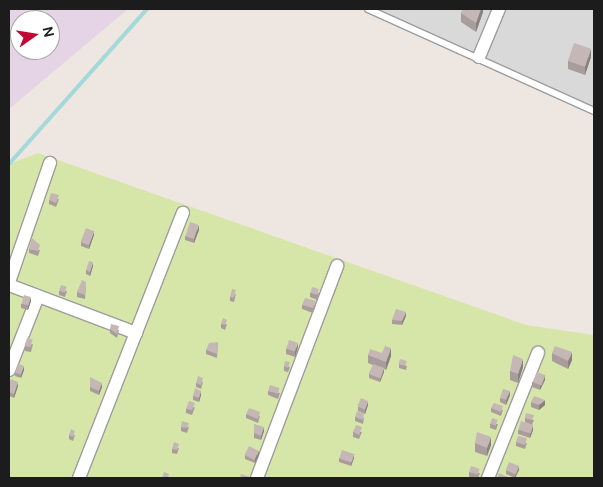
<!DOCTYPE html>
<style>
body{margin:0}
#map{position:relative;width:603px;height:487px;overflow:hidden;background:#ede6e1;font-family:"DM Sans",sans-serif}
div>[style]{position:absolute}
.residential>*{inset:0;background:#dad9d9}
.industrial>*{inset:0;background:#e4d4e6}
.grass>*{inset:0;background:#d6e6a8}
.stream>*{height:4px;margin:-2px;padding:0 2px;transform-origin:2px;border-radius:2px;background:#a3d9d8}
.roads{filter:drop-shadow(1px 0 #9d9d9d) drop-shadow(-1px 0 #9d9d9d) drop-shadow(0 1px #9d9d9d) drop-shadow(0 -1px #9d9d9d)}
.lane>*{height:6px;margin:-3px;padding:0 3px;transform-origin:3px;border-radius:3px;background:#fff}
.street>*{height:12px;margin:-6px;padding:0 6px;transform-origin:6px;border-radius:6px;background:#fff}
.wall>*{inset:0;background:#a99d9c}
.shaded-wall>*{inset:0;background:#89807f}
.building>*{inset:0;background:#c4b7b5;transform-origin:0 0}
span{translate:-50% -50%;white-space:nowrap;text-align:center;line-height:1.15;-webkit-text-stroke:5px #fff;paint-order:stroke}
.frame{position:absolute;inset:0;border:10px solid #1c1c1c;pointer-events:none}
.north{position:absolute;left:10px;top:10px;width:50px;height:50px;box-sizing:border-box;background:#fff;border:1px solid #a4a4a4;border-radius:50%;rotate:77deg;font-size:14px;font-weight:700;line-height:20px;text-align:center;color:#1c1c1c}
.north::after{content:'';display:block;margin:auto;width:18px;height:22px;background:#c00837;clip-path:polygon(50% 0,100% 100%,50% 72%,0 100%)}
</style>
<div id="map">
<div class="residential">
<i style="clip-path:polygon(377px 9px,594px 9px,594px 111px)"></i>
</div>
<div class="industrial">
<i style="clip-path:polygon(evenodd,9px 9px,128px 9px,9px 109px,9px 9px,20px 20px,50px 20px,50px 50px,20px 50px,20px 20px)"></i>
</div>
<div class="grass">
<i style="clip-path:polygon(38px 153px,526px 325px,594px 335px,594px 478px,9px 478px,9px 164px)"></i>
</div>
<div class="stream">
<i style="left:9px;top:164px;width:208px;rotate:-48.3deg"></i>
</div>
<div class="roads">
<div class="lane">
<i style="left:368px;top:9px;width:248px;rotate:24.3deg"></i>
</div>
<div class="street">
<i style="left:479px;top:57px;width:52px;rotate:-67.4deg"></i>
<i style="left:9px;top:282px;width:126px;rotate:-71deg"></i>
<i style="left:9px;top:285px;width:136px;rotate:20.7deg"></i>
<i style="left:9px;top:370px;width:79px;rotate:-68.6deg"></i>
<i style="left:79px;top:478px;width:285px;rotate:-68.6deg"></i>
<i style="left:257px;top:478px;width:227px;rotate:-69.3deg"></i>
<i style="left:488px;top:478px;width:135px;rotate:-68.2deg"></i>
</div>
</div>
<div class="wall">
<i style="clip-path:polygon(483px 9px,483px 12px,476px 32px,461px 22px,461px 13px)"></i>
<i style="clip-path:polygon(591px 57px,585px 75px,568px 69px,568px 61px)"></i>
<i style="clip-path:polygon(59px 199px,56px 207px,49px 204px,49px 200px)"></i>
<i style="clip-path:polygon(199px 230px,194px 243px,185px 240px,185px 236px)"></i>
<i style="clip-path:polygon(94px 235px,89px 249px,81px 246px,81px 242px)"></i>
<i style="clip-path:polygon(29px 249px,40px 250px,38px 256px,29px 253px)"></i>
<i style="clip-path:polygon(93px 266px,90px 276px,86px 274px,86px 270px)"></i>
<i style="clip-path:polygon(86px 286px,85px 299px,77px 297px,77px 292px)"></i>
<i style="clip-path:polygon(59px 291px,67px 291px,65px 297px,59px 295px)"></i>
<i style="clip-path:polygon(310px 293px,319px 293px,317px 300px,310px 297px)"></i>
<i style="clip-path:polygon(236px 294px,234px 302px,230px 301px,230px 297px)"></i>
<i style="clip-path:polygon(31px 301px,28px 310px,21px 308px,21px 304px)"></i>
<i style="clip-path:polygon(302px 305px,316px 305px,313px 313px,302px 309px)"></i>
<i style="clip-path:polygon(406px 316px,402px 325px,392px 324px,392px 320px)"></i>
<i style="clip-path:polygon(221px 324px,227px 324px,225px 330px,221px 328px)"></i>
<i style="clip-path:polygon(110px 329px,119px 330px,117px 338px,110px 333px)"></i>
<i style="clip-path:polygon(218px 342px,217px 358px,206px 354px,206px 350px)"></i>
<i style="clip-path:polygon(33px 344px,31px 352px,25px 351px,25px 346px)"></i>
<i style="clip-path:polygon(298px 347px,295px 357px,286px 354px,286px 349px)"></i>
<i style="clip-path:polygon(552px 353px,572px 360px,568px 369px,552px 361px)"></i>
<i style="clip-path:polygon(368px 355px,391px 356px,386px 370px,384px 369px,384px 372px,380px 382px,369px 378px,369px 374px,373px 365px,368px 363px)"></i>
<i style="clip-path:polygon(399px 364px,407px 366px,406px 370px,399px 368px)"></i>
<i style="clip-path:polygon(284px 366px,290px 367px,288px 372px,284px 371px)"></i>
<i style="clip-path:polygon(523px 367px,518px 383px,510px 380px,510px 371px)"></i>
<i style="clip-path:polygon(24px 370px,21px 378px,15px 376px,15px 372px)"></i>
<i style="clip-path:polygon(90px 377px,102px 387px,99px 395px,90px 391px)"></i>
<i style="clip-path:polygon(545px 380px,540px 390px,532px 387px,532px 382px)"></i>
<i style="clip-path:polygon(203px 382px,201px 389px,196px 387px,196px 383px)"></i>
<i style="clip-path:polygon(9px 384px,18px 386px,14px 398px,9px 396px)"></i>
<i style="clip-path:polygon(268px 391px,280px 393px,278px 399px,268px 395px)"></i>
<i style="clip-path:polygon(201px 395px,199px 402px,193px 400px,193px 396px)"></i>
<i style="clip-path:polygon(510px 395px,506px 405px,500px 402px,500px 398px)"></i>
<i style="clip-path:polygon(531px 402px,545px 405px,539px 410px,531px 407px)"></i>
<i style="clip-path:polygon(368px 405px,365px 414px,358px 411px,358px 407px)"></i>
<i style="clip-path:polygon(195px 407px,192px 415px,186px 413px,186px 409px)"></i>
<i style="clip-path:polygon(491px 408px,503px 410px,501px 416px,491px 412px)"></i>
<i style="clip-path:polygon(246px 414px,260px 416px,258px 423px,246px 418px)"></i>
<i style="clip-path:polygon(355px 417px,364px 418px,363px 424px,355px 421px)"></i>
<i style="clip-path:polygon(525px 418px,534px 420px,532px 425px,525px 422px)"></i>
<i style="clip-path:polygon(254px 424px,264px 431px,261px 440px,254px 438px)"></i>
<i style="clip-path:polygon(490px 424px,498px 424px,496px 430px,490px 428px)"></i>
<i style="clip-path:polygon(181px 427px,189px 427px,187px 433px,181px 431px)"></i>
<i style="clip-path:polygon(518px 430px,533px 430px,530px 438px,518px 434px)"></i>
<i style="clip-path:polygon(353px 432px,362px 432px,359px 439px,353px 437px)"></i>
<i style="clip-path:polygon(69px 435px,75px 435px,73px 441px,69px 439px)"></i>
<i style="clip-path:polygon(516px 442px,527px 443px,525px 449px,516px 446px)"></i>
<i style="clip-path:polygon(475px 443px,491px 445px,487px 456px,475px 452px)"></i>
<i style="clip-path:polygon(179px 448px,177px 454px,172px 453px,172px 449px)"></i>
<i style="clip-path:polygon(245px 455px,259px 455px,255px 463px,245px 459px)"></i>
<i style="clip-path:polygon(339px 458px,354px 458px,351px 466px,339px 462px)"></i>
<i style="clip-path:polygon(506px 470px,519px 470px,515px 478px,506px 474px)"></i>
<i style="clip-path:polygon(469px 472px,480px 473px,478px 478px,469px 477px)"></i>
</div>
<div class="shaded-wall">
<i style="clip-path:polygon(481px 9px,483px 9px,483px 12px,476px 32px,476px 23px)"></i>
<i style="clip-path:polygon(591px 49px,591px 57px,585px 75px,585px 67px)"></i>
<i style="clip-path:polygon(199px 225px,199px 230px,194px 243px,194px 239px)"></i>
<i style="clip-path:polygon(94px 231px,94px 235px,89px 249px,89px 244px)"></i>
<i style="clip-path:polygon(93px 262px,93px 266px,90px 276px,90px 272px)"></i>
<i style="clip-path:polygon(31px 297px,31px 301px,28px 310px,28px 306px)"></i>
<i style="clip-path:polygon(406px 312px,406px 316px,402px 325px,402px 321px)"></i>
<i style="clip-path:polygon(298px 343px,298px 347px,295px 357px,295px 352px)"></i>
<i style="clip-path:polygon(391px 348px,391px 356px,386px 370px,386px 362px)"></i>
<i style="clip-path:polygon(572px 352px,572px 360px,568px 369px,568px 361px)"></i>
<i style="clip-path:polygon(523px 359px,523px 367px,518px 383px,518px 374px)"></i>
<i style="clip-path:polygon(24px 366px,24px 370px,21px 378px,21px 374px)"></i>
<i style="clip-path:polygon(384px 368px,384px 372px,380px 382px,380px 378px)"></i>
<i style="clip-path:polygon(545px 375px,545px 380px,540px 390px,540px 386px)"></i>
<i style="clip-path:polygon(18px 382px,18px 386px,14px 398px,14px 394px)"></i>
<i style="clip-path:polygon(102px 383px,102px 387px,99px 395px,99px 391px)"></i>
<i style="clip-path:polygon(201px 391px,201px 395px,199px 402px,199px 398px)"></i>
<i style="clip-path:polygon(510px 391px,510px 395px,506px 405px,506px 400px)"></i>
<i style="clip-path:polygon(545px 400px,545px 405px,539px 410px,539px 405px)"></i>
<i style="clip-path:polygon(368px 401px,368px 405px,365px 414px,365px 410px)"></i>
<i style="clip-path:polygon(533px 425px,533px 430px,530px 438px,530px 434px)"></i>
<i style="clip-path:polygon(264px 427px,264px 431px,261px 440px,261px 436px)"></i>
<i style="clip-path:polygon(491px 437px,491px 445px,487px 456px,487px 448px)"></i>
<i style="clip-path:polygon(259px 451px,259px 455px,255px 463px,255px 459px)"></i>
<i style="clip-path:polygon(354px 454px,354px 458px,351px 466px,351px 462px)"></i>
<i style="clip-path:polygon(519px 466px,519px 470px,515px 478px,515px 474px)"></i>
</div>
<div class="building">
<i style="clip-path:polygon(463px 9px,481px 9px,476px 23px,461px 13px)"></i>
<i style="left:574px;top:43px;width:18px;height:19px;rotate:19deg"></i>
<i style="clip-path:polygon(51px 193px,59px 195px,56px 203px,49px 200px)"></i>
<i style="left:190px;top:222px;width:9px;height:15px;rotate:18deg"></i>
<i style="left:86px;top:228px;width:9px;height:15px;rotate:21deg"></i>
<i style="clip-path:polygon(32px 238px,40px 245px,38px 251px,29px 249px)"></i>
<i style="clip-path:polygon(89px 261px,93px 262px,90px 272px,86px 270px)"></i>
<i style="clip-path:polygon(82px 280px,86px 282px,85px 295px,77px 292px)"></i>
<i style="left:61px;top:285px;width:6px;height:6px;rotate:18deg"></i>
<i style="left:312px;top:287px;width:7px;height:6px;rotate:16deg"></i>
<i style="left:232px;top:289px;width:4px;height:8px;rotate:14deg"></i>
<i style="left:24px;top:295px;width:7px;height:9px;rotate:16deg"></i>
<i style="clip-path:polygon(305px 298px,316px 301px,313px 308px,302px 305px)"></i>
<i style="clip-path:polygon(396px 309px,406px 312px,402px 321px,392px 320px)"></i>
<i style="clip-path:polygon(223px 318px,227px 320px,225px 325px,221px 324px)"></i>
<i style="clip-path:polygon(111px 324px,119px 326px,117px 334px,110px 329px)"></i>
<i style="left:27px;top:338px;width:6px;height:8px;rotate:18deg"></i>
<i style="left:289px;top:340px;width:9px;height:9px;rotate:18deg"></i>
<i style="clip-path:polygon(218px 342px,217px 354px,206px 350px,209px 343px)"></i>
<i style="clip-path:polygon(385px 346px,391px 348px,386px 362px,368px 355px,370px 349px,382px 353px)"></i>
<i style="clip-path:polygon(555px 346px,572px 352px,568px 361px,552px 353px)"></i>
<i style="clip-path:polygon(513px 355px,523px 359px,518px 374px,510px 371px)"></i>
<i style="left:400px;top:359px;width:7px;height:5px;rotate:16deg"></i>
<i style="clip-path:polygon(285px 361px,290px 362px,288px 368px,284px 366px)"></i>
<i style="left:18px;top:364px;width:6px;height:9px;rotate:18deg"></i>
<i style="left:373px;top:364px;width:12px;height:11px;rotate:20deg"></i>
<i style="left:537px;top:372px;width:9px;height:11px;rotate:21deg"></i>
<i style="clip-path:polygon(198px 376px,203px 378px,201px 385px,196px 383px)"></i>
<i style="clip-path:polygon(90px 377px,102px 383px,99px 391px,90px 387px)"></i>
<i style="clip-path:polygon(11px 379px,18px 382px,14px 394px,9px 392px,9px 384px)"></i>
<i style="left:270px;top:385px;width:10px;height:6px;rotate:17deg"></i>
<i style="clip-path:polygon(195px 388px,201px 391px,199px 398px,193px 396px)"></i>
<i style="clip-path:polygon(503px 389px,510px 391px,506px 400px,500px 398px)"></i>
<i style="clip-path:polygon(534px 396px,545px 400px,539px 405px,531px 402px)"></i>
<i style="left:361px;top:398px;width:8px;height:9px;rotate:23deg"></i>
<i style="clip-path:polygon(189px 401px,195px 403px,192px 410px,186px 409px)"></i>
<i style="clip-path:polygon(494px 403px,503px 406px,501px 412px,491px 408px)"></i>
<i style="clip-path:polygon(249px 408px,260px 412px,258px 419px,246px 414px)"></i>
<i style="clip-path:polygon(357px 411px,364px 414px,363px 420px,355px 417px)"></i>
<i style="clip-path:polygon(526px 413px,534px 415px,532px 420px,525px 418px)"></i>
<i style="left:492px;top:418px;width:6px;height:6px;rotate:18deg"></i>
<i style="clip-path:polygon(182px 421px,189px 423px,187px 428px,181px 427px)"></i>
<i style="left:521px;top:421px;width:13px;height:9px;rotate:18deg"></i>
<i style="clip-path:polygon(254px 424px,264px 427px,261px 436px,254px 433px)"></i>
<i style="clip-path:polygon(356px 425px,362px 427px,359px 435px,353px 432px)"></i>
<i style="clip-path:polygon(71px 429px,75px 431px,73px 437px,69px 435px)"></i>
<i style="clip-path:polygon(477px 432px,491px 437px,487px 448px,475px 443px)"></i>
<i style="clip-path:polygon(518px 436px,527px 438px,525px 445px,516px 442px)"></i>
<i style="clip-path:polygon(174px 442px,179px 444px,177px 450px,172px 449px)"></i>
<i style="left:249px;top:446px;width:11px;height:10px;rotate:27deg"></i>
<i style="left:342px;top:450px;width:13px;height:9px;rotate:18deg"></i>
<i style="left:509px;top:462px;width:11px;height:9px;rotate:22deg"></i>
<i style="left:471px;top:466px;width:9px;height:6px;rotate:18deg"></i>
<i style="clip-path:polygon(164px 472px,169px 474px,168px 478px,162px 478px)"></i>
<i style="clip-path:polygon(499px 473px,510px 478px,497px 478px)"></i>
<i style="clip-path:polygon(241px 474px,250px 477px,249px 478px,240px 478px)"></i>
</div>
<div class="frame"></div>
<div class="north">N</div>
</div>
